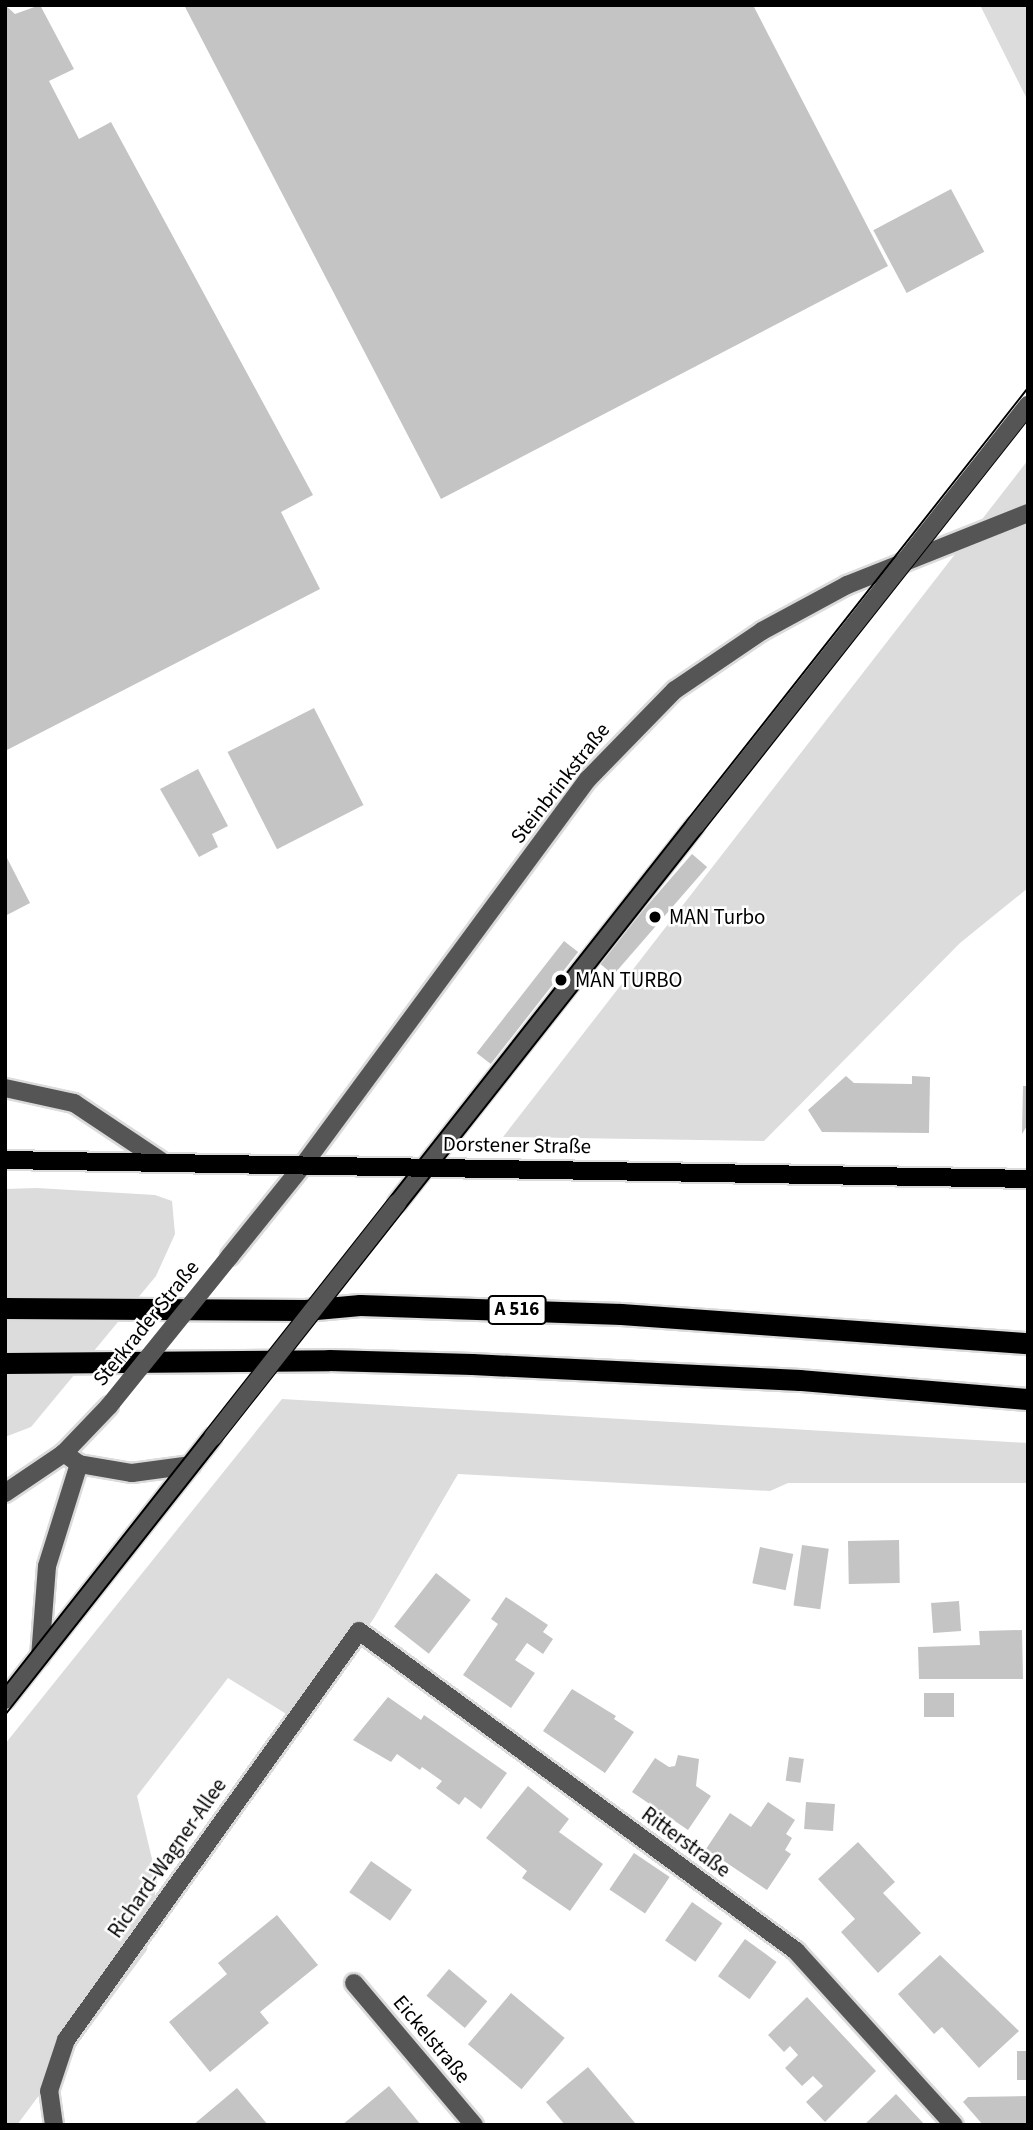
<!DOCTYPE html>
<meta charset="utf-8">
<style>
body{margin:0}
#map{position:relative;width:1033px;height:2130px;overflow:hidden;background:#fff;font-family:"Source Sans 3",sans-serif}
div>[style]{position:absolute}
.green>*{inset:0;background:#dcdcdc}
.building>*{inset:0;background:#c4c4c4;transform-origin:0 0}
.roads{filter:drop-shadow(2px 0 #dbdbdb) drop-shadow(-2px 0 #dbdbdb) drop-shadow(0 2px #dbdbdb) drop-shadow(0 -2px #dbdbdb)}
.minor>*{height:18px;margin:-9px;padding:0 9px;transform-origin:9px;border-radius:9px;background:#555}
.major>*{height:18px;margin:-9px;padding:0 9px;transform-origin:9px;border-radius:9px;background:#000}
.highway>*{height:21px;margin:-10.5px;padding:0 10.5px;transform-origin:10.5px;border-radius:10.5px;background:#000}
.tram>*{height:2px;margin:-1px;padding:0 1px;transform-origin:1px;border-radius:1px;background:#000}
.minor-bridge>*{height:18px;margin:-9px;padding:0 9px;transform-origin:9px;border-radius:9px;background:#555}
.dots>*{width:19px;height:19px;translate:-50% -50%;box-sizing:border-box;border:4px solid #fff;border-radius:50%}
span{translate:-50% -50%;white-space:nowrap;text-align:center;line-height:1.15;-webkit-text-stroke:5px #fff;paint-order:stroke}
.shield-label span{padding:2px 5px;background:#fff;border:2px solid;border-radius:5px;-webkit-text-stroke-width:0}
.shield-label{font-size:19px;color:#000;font-weight:700}
.street-label{font-size:21px;color:#000}
.poi-label{font-size:21px;color:#000}
.left{translate:0 -50%;text-align:left}
.frame{position:absolute;inset:0;border:7px solid #000;pointer-events:none}
</style>
<div id="map">
<div class="green">
<i style="clip-path:polygon(980px 5px,1028px 5px,1028px 101px)"></i>
<i style="clip-path:polygon(1028px 460px,1028px 888px,960px 943px,764px 1141px,503px 1137px)"></i>
<i style="clip-path:polygon(37px 1188px,155px 1195px,172px 1201px,175px 1234px,156px 1276px,31px 1427px,5px 1437px,5px 1189px)"></i>
<i style="clip-path:polygon(282px 1399px,1028px 1443px,1028px 1483px,788px 1483px,770px 1491px,458px 1474px,374px 1618px,301px 1723px,228px 1678px,137px 1796px,157px 1880px,147px 1950px,17px 2125px,5px 2125px,5px 1744px)"></i>
</div>
<div class="building">
<i style="clip-path:polygon(5px 5px,15px 14px,40px 5px,74px 69px,49px 81px,79px 139px,111px 122px,313px 495px,281px 512px,320px 589px,5px 751px)"></i>
<i style="clip-path:polygon(184px 5px,753px 5px,888px 266px,441px 499px)"></i>
<i style="left:951px;top:189px;width:71px;height:88px;rotate:62deg"></i>
<i style="left:314px;top:708px;width:109px;height:97px;rotate:63deg"></i>
<i style="clip-path:polygon(198px 769px,228px 826px,212px 834px,218px 847px,199px 857px,160px 789px)"></i>
<i style="clip-path:polygon(5px 854px,30px 903px,5px 916px)"></i>
<i style="left:692px;top:854px;width:20px;height:143px;rotate:41deg"></i>
<i style="left:564px;top:941px;width:18px;height:142px;rotate:38deg"></i>
<i style="clip-path:polygon(846px 1076px,854px 1083px,912px 1084px,912px 1076px,930px 1077px,929px 1133px,822px 1132px,808px 1110px)"></i>
<i style="clip-path:polygon(1023px 1086px,1028px 1086px,1028px 1124px,1022px 1134px)"></i>
<i style="left:899px;top:1540px;width:43px;height:51px;rotate:89deg"></i>
<i style="left:802px;top:1545px;width:27px;height:61px;rotate:8deg"></i>
<i style="left:760px;top:1547px;width:34px;height:37px;rotate:12deg"></i>
<i style="left:436px;top:1573px;width:44px;height:68px;rotate:38deg"></i>
<i style="clip-path:polygon(506px 1597px,548px 1625px,543px 1632px,553px 1639px,543px 1654px,527px 1643px,515px 1660px,535px 1673px,511px 1708px,463px 1675px,498px 1624px,491px 1619px)"></i>
<i style="left:959px;top:1601px;width:30px;height:28px;rotate:86deg"></i>
<i style="clip-path:polygon(1022px 1630px,1023px 1679px,919px 1679px,918px 1647px,980px 1645px,979px 1631px)"></i>
<i style="clip-path:polygon(572px 1689px,616px 1716px,614px 1719px,634px 1732px,605px 1773px,543px 1731px)"></i>
<i style="left:924px;top:1693px;width:30px;height:24px"></i>
<i style="clip-path:polygon(388px 1697px,421px 1720px,424px 1715px,507px 1773px,481px 1809px,465px 1797px,459px 1805px,436px 1788px,442px 1781px,422px 1767px,420px 1770px,397px 1754px,391px 1762px,353px 1740px)"></i>
<i style="clip-path:polygon(678px 1755px,699px 1759px,696px 1786px,711px 1796px,688px 1830px,632px 1792px,655px 1758px,669px 1767px,675px 1766px)"></i>
<i style="left:789px;top:1757px;width:15px;height:24px;rotate:8deg"></i>
<i style="clip-path:polygon(528px 1786px,569px 1819px,559px 1832px,603px 1864px,570px 1911px,522px 1878px,527px 1871px,486px 1838px)"></i>
<i style="clip-path:polygon(768px 1802px,795px 1820px,786px 1834px,792px 1838px,785px 1850px,791px 1854px,767px 1890px,706px 1849px,730px 1813px,751px 1827px)"></i>
<i style="left:806px;top:1802px;width:29px;height:27px;rotate:4deg"></i>
<i style="clip-path:polygon(858px 1842px,895px 1882px,883px 1893px,921px 1933px,878px 1973px,841px 1932px,855px 1919px,818px 1879px)"></i>
<i style="left:634px;top:1853px;width:43px;height:44px;rotate:34deg"></i>
<i style="left:371px;top:1861px;width:50px;height:38px;rotate:35deg"></i>
<i style="left:692px;top:1902px;width:37px;height:47px;rotate:35deg"></i>
<i style="clip-path:polygon(277px 1915px,318px 1965px,260px 2012px,269px 2023px,210px 2072px,169px 2022px,227px 1974px,218px 1963px)"></i>
<i style="left:745px;top:1939px;width:39px;height:46px;rotate:36deg"></i>
<i style="clip-path:polygon(940px 1955px,1019px 2031px,979px 2068px,942px 2027px,934px 2034px,898px 1994px)"></i>
<i style="left:449px;top:1969px;width:50px;height:35px;rotate:40deg"></i>
<i style="left:511px;top:1993px;width:70px;height:67px;rotate:40deg"></i>
<i style="clip-path:polygon(807px 1997px,876px 2071px,825px 2122px,806px 2102px,823px 2086px,813px 2076px,802px 2086px,785px 2068px,798px 2055px,790px 2046px,784px 2052px,768px 2035px)"></i>
<i style="left:1017px;top:2051px;width:11px;height:29px"></i>
<i style="clip-path:polygon(588px 2067px,635px 2123px,633px 2125px,565px 2125px,546px 2102px)"></i>
<i style="clip-path:polygon(389px 2086px,421px 2125px,342px 2125px)"></i>
<i style="clip-path:polygon(237px 2088px,268px 2125px,193px 2125px)"></i>
<i style="clip-path:polygon(896px 2094px,925px 2125px,868px 2125px,866px 2123px)"></i>
<i style="clip-path:polygon(1028px 2096px,1028px 2125px,983px 2125px,963px 2102px,968px 2097px)"></i>
</div>
<div class="roads">
<div class="minor">
<i style="left:5px;top:1088px;width:71px;rotate:12.3deg"></i>
<i style="left:74px;top:1103px;width:105px;rotate:33.7deg"></i>
<i style="left:397px;top:1203px;width:481px;rotate:-51.7deg"></i>
<i style="left:230px;top:1256px;width:118px;rotate:-51.2deg"></i>
<i style="left:304px;top:1164px;width:478px;rotate:-53.6deg"></i>
<i style="left:588px;top:779px;width:124px;rotate:-45.7deg"></i>
<i style="left:675px;top:690px;width:105px;rotate:-34.1deg"></i>
<i style="left:762px;top:631px;width:97px;rotate:-28.4deg"></i>
<i style="left:847px;top:585px;width:195px;rotate:-21.7deg"></i>
<i style="left:79px;top:1464px;width:54px;rotate:9.6deg"></i>
<i style="left:132px;top:1473px;width:60px;rotate:-7.7deg"></i>
<i style="left:5px;top:1493px;width:71px;rotate:-34.1deg"></i>
<i style="left:64px;top:1453px;width:65px;rotate:-46.2deg"></i>
<i style="left:40px;top:1657px;width:91px;rotate:-85.6deg"></i>
<i style="left:47px;top:1566px;width:107px;rotate:-72.6deg"></i>
<i style="left:79px;top:1464px;width:19px;rotate:-144deg"></i>
<i style="left:5px;top:1700px;width:335px;rotate:-51.7deg"></i>
<i style="left:354px;top:1983px;width:186px;rotate:49.8deg"></i>
<i style="left:54px;top:2125px;width:34px;rotate:-98deg"></i>
<i style="left:49px;top:2091px;width:54px;rotate:-71.6deg"></i>
<i style="left:66px;top:2040px;width:503px;rotate:-54.38deg"></i>
<i style="left:359px;top:1631px;width:542px;rotate:36.21deg"></i>
<i style="left:796px;top:1951px;width:235px;rotate:47.8deg"></i>
</div>
<div class="major">
<i style="left:5px;top:1160px;width:1023px;rotate:1.06deg"></i>
</div>
<div class="highway">
<i style="left:5px;top:1308px;width:300px;rotate:0.4deg"></i>
<i style="left:305px;top:1310px;width:55px;rotate:-5.2deg"></i>
<i style="left:360px;top:1305px;width:261px;rotate:2deg"></i>
<i style="left:621px;top:1314px;width:408px;rotate:4.1deg"></i>
<i style="left:5px;top:1363px;width:324px;rotate:-0.5deg"></i>
<i style="left:329px;top:1360px;width:143px;rotate:1.6deg"></i>
<i style="left:472px;top:1364px;width:328px;rotate:2.8deg"></i>
<i style="left:800px;top:1380px;width:229px;rotate:4.8deg"></i>
</div>
</div>
<div class="tram">
<i style="left:5px;top:1686px;width:1653px;rotate:-51.76deg"></i>
<i style="left:5px;top:1715px;width:1651px;rotate:-51.71deg"></i>
</div>
<div class="minor-bridge">
<i style="left:695px;top:826px;width:537px;rotate:-51.66deg"></i>
<i style="left:109px;top:1406px;width:193px;rotate:-51.1deg"></i>
<i style="left:213px;top:1437px;width:298px;rotate:-51.8deg"></i>
</div>
<div class="dots">
<i style="left:655px;top:917px;background:#000"></i>
<i style="left:561px;top:980px;background:#000"></i>
</div>
<div class="shield-label">
<span style="left:517px;top:1310px">A 516</span>
</div>
<div class="street-label">
<span style="left:560px;top:783px;rotate:-52deg">Steinbrinkstraße</span>
<span style="left:517px;top:1145px;rotate:1deg">Dorstener Straße</span>
<span style="left:146px;top:1323px;rotate:-51deg">Sterkrader Straße</span>
<span style="left:686px;top:1842px;rotate:36deg">Ritterstraße</span>
<span style="left:167px;top:1858px;rotate:-55deg">Richard-Wagner-Allee</span>
<span style="left:432px;top:2039px;rotate:50deg">Eickelstraße</span>
</div>
<div class="poi-label">
<span class="left" style="left:669px;top:917px">MAN Turbo</span>
<span class="left" style="left:575px;top:980px">MAN TURBO</span>
</div>
<div class="frame"></div>
</div>
